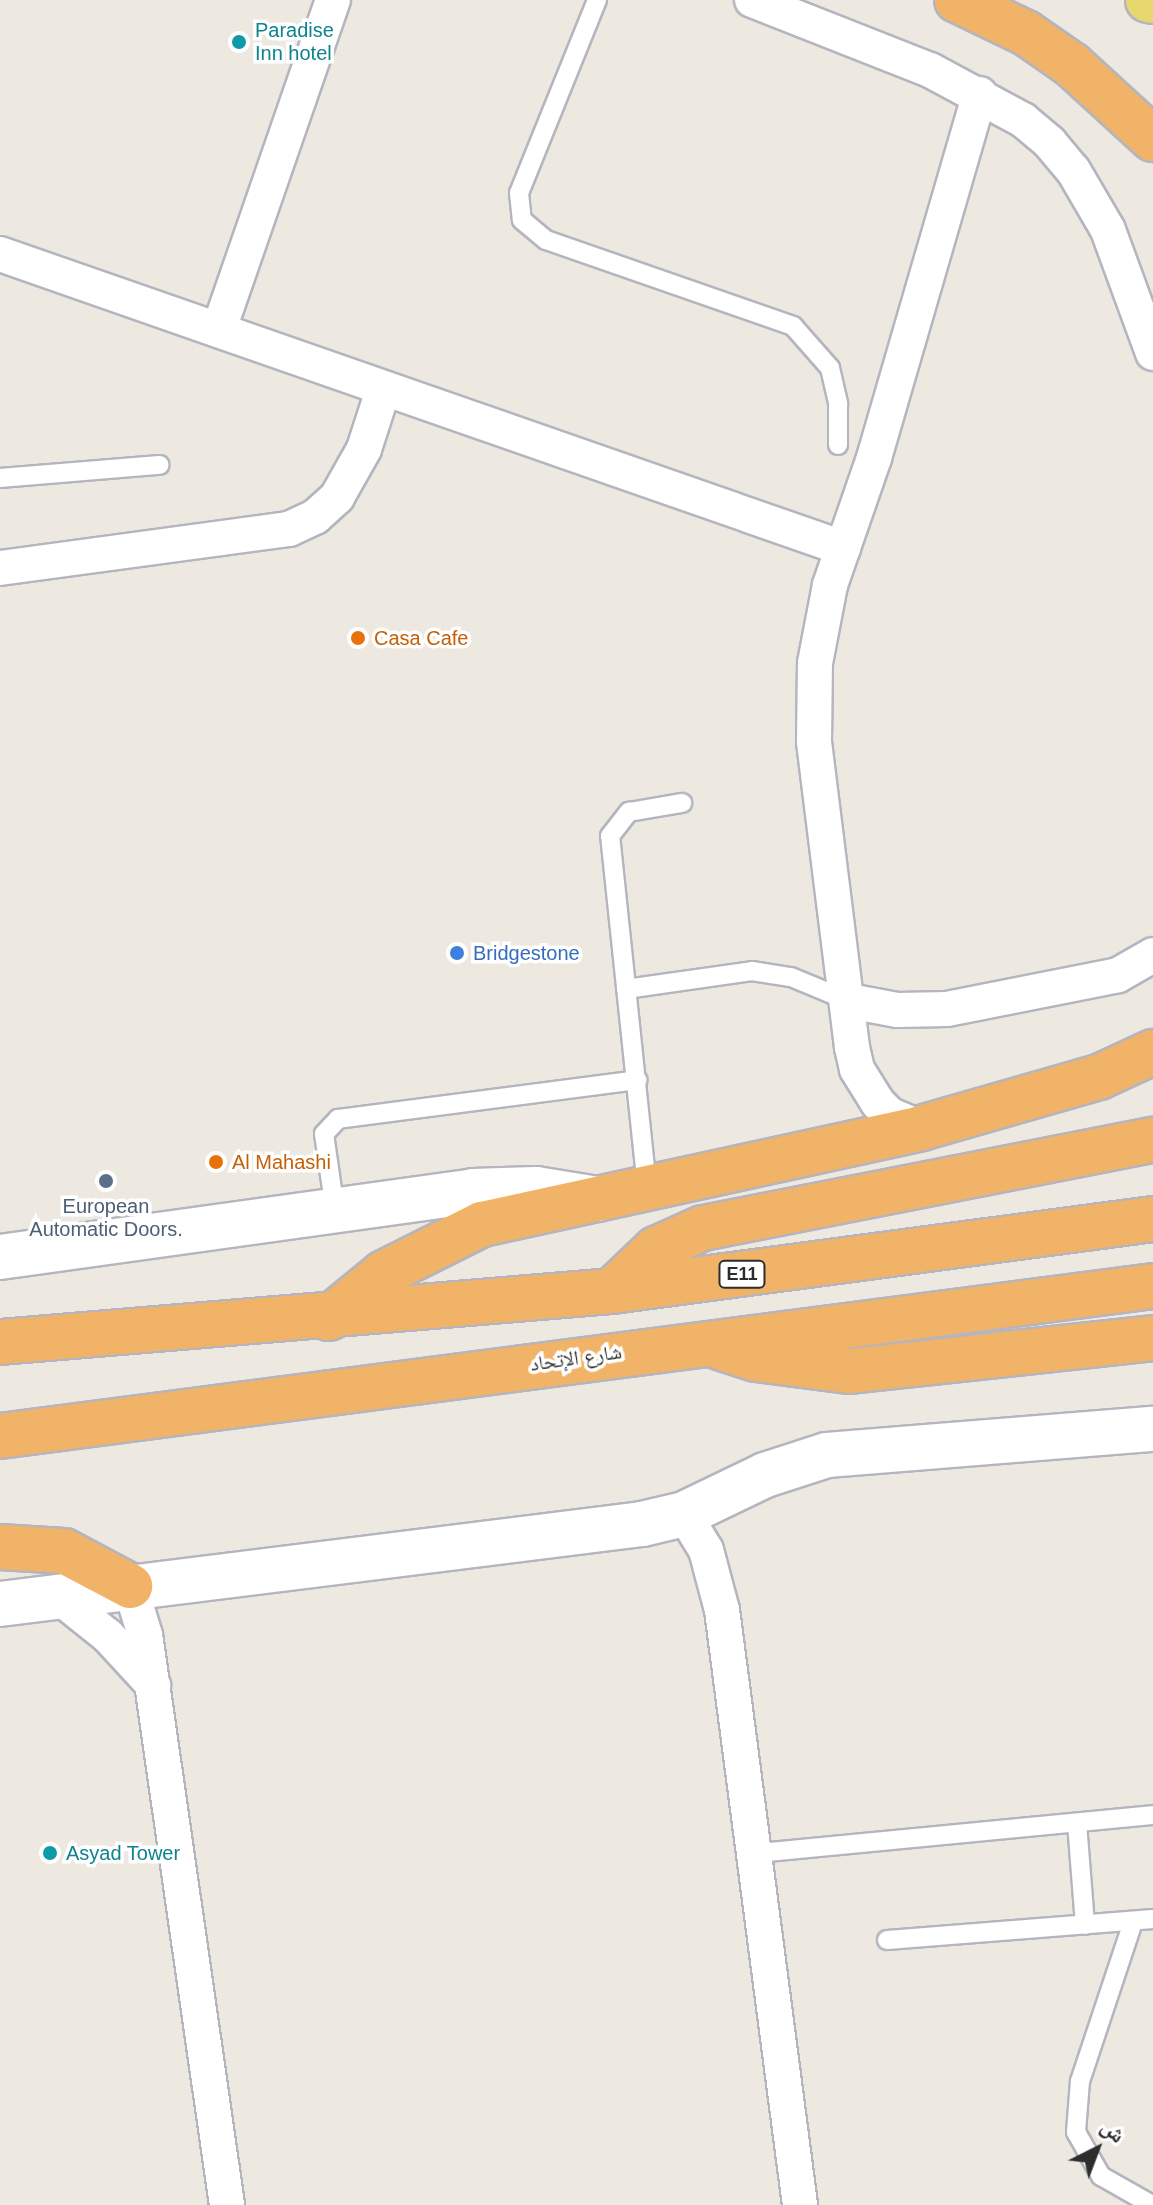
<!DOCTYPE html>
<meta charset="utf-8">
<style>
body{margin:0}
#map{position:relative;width:1153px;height:2205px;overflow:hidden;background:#ede9e1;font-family:Arial,"Noto Naskh Arabic",sans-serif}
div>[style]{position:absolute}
.roads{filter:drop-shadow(2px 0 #b4b5bf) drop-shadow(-2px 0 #b4b5bf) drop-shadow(0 2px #b4b5bf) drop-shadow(0 -2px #b4b5bf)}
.lane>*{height:18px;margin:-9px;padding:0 9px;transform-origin:9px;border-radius:9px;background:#fff}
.street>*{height:34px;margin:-17px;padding:0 17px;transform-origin:17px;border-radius:17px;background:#fff}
.secondary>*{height:44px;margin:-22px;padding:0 22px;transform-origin:22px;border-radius:22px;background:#fff}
.primary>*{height:44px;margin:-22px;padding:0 22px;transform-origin:22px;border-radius:22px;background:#e6d86d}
.highway>*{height:44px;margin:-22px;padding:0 22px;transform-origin:22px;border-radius:22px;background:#f1b367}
.dots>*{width:22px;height:22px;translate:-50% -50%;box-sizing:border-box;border:4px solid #fff;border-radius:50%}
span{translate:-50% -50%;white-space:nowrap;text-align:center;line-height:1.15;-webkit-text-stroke:7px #fff;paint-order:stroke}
.shield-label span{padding:2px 6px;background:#fff;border:2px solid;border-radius:6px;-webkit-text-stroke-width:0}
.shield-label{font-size:18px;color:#2d2d2d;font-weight:700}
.culture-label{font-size:20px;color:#0d838f}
.left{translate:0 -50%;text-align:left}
.food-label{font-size:20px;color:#c56008}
.shop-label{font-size:20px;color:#366cbe}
.service-label{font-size:20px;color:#4e5e75}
.street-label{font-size:20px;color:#2d2d2d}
.north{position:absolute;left:1057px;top:2109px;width:80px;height:80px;-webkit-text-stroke:6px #fff;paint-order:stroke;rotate:42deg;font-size:22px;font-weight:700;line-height:32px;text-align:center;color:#2d2d2d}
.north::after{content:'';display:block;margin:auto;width:28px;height:36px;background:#2d2d2d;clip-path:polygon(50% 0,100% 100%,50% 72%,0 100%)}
</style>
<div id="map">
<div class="roads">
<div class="lane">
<i style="left:597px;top:0;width:208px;rotate:112deg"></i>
<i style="left:519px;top:193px;width:27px;rotate:84deg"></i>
<i style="left:522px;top:220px;width:31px;rotate:40deg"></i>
<i style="left:546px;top:240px;width:262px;rotate:19.2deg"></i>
<i style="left:793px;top:326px;width:56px;rotate:48.6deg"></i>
<i style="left:830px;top:368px;width:37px;rotate:77deg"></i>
<i style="left:838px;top:404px;width:41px;rotate:90deg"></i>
<i style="left:0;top:478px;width:160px;rotate:-4.7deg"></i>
<i style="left:626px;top:989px;width:127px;rotate:-8.1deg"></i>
<i style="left:752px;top:971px;width:39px;rotate:9deg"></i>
<i style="left:791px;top:977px;width:63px;rotate:22.5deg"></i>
<i style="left:647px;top:1187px;width:353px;rotate:-96deg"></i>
<i style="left:610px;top:836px;width:31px;rotate:-52deg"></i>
<i style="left:629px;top:812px;width:54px;rotate:-9.6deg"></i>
<i style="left:335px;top:1210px;width:77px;rotate:-98.2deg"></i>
<i style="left:324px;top:1134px;width:21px;rotate:-47deg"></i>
<i style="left:338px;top:1119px;width:302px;rotate:-7.4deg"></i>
<i style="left:1077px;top:1823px;width:102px;rotate:85.5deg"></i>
<i style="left:758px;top:1853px;width:397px;rotate:-5.5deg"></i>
<i style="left:1133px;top:1922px;width:168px;rotate:108.4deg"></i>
<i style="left:1080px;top:2081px;width:51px;rotate:94.5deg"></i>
<i style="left:1076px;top:2132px;width:51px;rotate:60.4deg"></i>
<i style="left:1101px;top:2176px;width:59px;rotate:29.6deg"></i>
<i style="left:887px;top:1940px;width:267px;rotate:-4.5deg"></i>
</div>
<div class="street">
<i style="left:752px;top:0;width:191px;rotate:21.5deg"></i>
<i style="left:930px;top:70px;width:106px;rotate:28.3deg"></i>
<i style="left:1023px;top:120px;width:35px;rotate:40deg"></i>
<i style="left:1050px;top:143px;width:35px;rotate:50deg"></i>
<i style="left:1073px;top:170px;width:69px;rotate:59.7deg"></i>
<i style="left:1108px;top:230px;width:131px;rotate:69.9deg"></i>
<i style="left:0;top:254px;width:893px;rotate:19.23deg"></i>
<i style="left:219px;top:329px;width:348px;rotate:-70.9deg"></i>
<i style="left:0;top:568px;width:292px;rotate:-7.7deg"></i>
<i style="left:289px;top:529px;width:29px;rotate:-25deg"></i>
<i style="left:315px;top:517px;width:30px;rotate:-42deg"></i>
<i style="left:337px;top:497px;width:55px;rotate:-60.6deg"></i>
<i style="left:364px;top:449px;width:62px;rotate:-72.1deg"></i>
<i style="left:849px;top:1001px;width:49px;rotate:10.6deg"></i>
<i style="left:897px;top:1010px;width:50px;rotate:-1.1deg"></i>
<i style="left:947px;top:1009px;width:174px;rotate:-11.2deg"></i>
<i style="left:1118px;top:975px;width:40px;rotate:-29.7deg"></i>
<i style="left:921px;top:1128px;width:34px;rotate:-157deg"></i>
<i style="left:890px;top:1115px;width:17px;rotate:-135deg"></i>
<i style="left:878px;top:1103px;width:40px;rotate:-122deg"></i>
<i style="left:857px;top:1069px;width:23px;rotate:-103deg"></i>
<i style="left:852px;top:1047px;width:307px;rotate:-97.1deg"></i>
<i style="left:814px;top:742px;width:79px;rotate:-89.3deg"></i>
<i style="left:815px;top:663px;width:79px;rotate:-79.1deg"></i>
<i style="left:830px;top:585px;width:134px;rotate:-70.9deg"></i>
<i style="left:874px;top:458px;width:379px;rotate:-73.8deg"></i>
<i style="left:684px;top:1514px;width:42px;rotate:58.6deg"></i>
<i style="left:706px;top:1550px;width:62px;rotate:75.1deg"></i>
<i style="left:722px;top:1610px;width:600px;rotate:82.53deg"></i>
<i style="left:130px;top:1586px;width:51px;rotate:73deg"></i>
<i style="left:145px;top:1635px;width:576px;rotate:81.81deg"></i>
<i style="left:58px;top:1596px;width:64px;rotate:38.7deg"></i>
<i style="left:108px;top:1636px;width:67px;rotate:47.4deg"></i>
</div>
<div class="secondary">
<i style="left:0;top:1257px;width:478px;rotate:-7.9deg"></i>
<i style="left:473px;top:1191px;width:63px;rotate:-1.8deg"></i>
<i style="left:536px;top:1189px;width:62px;rotate:9.3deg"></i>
<i style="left:0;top:1604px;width:647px;rotate:-7.1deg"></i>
<i style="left:642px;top:1524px;width:43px;rotate:-13.4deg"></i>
<i style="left:684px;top:1514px;width:90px;rotate:-25.7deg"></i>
<i style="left:765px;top:1475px;width:65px;rotate:-17.9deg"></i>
<i style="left:827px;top:1455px;width:327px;rotate:-4.6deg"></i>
</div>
<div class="primary">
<i style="left:1148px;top:0;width:5px;rotate:11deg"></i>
</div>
<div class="highway">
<i style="left:957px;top:0;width:76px;rotate:25.6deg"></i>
<i style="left:1026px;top:33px;width:56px;rotate:34.8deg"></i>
<i style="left:1072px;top:65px;width:110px;rotate:42.4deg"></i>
<i style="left:612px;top:1291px;width:61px;rotate:-43.7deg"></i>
<i style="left:656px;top:1249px;width:51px;rotate:-24.1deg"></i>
<i style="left:703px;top:1228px;width:459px;rotate:-11.1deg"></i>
<i style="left:329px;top:1318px;width:71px;rotate:-39.3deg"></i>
<i style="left:384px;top:1273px;width:110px;rotate:-26.6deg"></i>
<i style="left:482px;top:1224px;width:449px;rotate:-12.3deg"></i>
<i style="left:921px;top:1128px;width:185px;rotate:-16deg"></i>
<i style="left:1099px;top:1077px;width:60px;rotate:-24.8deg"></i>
<i style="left:0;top:1342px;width:614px;rotate:-4.76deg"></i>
<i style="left:612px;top:1291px;width:546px;rotate:-7.58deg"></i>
<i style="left:719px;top:1347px;width:39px;rotate:18deg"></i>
<i style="left:756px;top:1359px;width:95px;rotate:7.3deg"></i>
<i style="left:850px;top:1371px;width:305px;rotate:-6.2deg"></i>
<i style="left:0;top:1436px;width:1163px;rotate:-7.41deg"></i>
<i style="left:0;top:1547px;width:64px;rotate:3.6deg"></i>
<i style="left:64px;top:1551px;width:75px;rotate:27.9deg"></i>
</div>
</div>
<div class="dots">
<i style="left:239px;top:42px;background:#0f9aa8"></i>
<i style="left:358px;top:638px;background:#e8710a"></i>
<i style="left:457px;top:953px;background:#3f7fe0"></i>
<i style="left:216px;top:1162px;background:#e8710a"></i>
<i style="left:106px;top:1181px;background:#5c6f8a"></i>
<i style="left:50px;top:1853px;background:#0f9aa8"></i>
</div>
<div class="shield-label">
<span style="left:742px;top:1274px">E11</span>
</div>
<div class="culture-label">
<span class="left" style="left:255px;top:42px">Paradise<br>Inn hotel</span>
<span class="left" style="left:66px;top:1853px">Asyad Tower</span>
</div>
<div class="food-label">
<span class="left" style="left:374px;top:638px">Casa Cafe</span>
<span class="left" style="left:232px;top:1162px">Al Mahashi</span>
</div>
<div class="shop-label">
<span class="left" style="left:473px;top:953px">Bridgestone</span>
</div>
<div class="service-label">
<span style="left:106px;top:1218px">European<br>Automatic Doors.</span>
</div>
<div class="street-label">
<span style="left:576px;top:1358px;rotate:-8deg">شارع الإتحاد</span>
</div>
<div class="north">ش</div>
</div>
